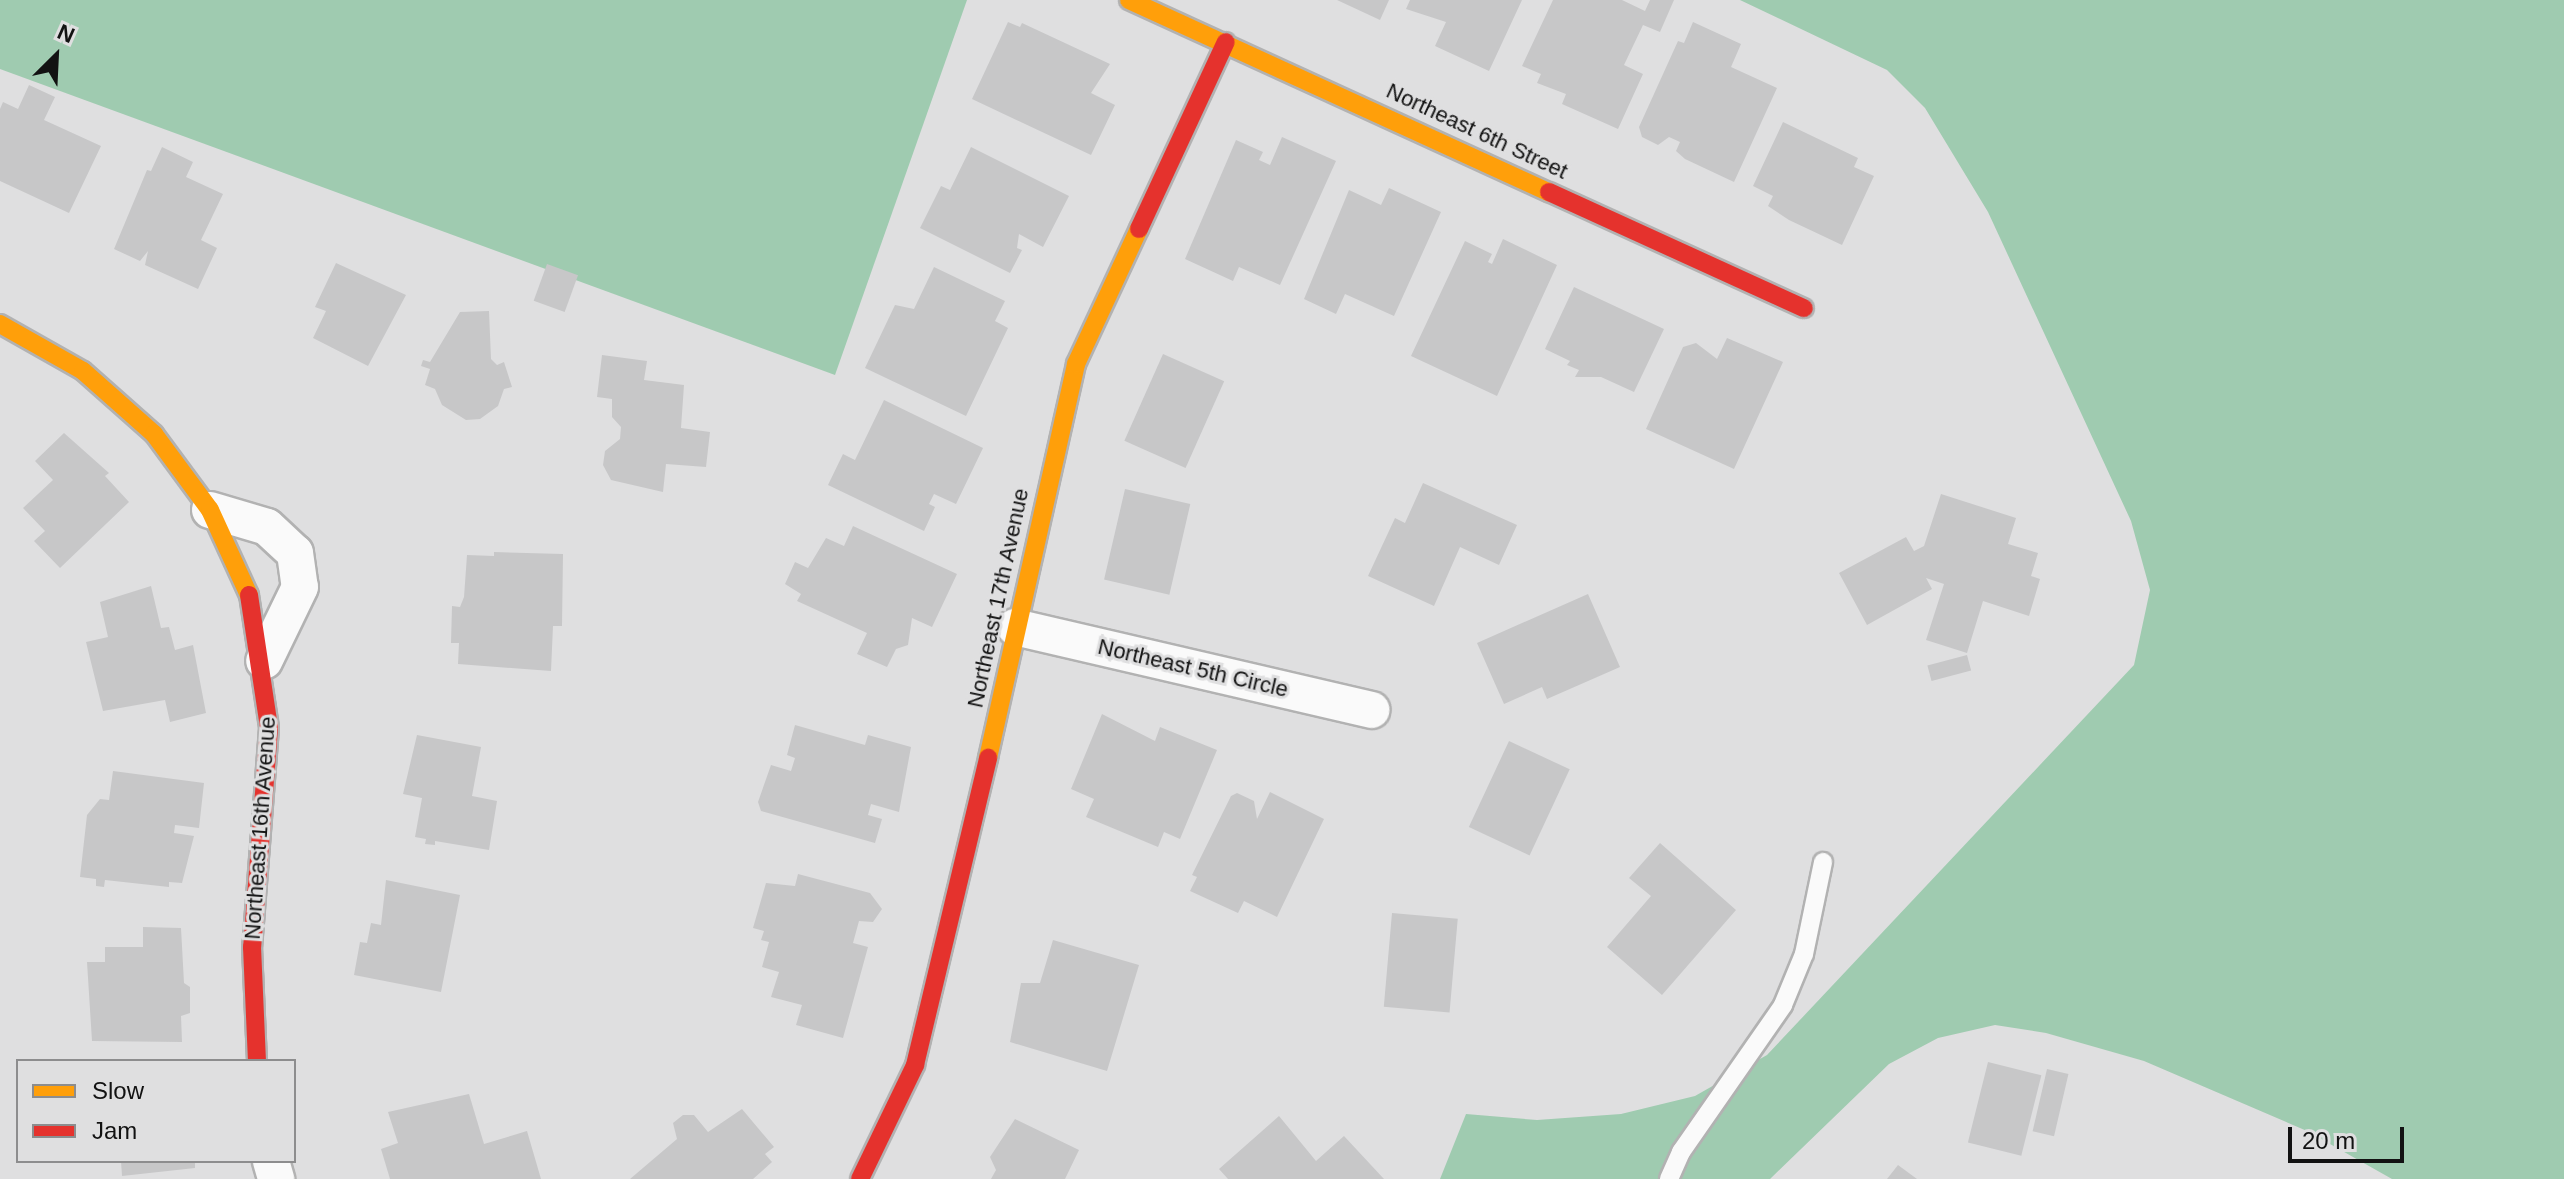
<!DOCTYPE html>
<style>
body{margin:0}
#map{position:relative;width:2564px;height:1179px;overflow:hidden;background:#dfdfe0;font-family:Helvetica,sans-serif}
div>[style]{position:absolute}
.forest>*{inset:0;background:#9fcbb0}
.building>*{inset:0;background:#c7c7c8;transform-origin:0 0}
.roads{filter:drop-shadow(2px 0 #b2b2b2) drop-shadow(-2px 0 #b2b2b2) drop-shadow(0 2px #b2b2b2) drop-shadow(0 -2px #b2b2b2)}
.lane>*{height:18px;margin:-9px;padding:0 9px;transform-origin:9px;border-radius:9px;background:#fafafa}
.street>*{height:36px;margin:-18px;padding:0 18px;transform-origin:18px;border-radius:18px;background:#fafafa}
.slow>*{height:18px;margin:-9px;padding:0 9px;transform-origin:9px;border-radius:9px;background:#ff9f0a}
.jam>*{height:18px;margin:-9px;padding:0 9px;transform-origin:9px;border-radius:9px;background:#e5322d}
span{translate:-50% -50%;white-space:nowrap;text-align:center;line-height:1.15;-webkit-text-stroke:6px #dfdfe0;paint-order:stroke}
.street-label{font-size:22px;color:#121212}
.legend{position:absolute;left:16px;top:1059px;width:280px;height:104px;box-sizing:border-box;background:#dfdfe0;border:2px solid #8d8d8e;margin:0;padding:10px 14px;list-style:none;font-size:24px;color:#121212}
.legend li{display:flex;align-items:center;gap:16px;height:40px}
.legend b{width:40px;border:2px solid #8d8d8e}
.north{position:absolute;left:16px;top:16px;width:80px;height:80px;-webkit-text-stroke:6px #dfdfe0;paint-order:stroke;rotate:24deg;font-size:22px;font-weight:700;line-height:32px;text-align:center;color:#121212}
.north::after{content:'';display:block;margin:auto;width:28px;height:36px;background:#121212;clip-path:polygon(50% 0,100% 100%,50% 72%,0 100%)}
.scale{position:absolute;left:2288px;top:1127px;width:116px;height:36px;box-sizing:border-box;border:4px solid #121212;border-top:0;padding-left:10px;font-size:24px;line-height:28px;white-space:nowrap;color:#121212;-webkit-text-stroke:6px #dfdfe0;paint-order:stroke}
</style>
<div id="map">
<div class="forest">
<i style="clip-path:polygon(0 0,967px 0,835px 375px,0 69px)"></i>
<i style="clip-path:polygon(1740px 0,2564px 0,2564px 1179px,2392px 1179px,2307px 1131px,2144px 1061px,2046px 1033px,1995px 1025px,1938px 1038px,1889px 1064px,1770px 1179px,1440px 1179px,1466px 1114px,1537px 1120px,1621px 1114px,1695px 1096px,1767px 1055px,2134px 665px,2150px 590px,2131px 521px,1988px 212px,1925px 108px,1887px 70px)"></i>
</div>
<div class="building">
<i style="clip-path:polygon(1337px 0,1389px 0,1380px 20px)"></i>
<i style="clip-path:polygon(1410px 0,1522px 0,1489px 71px,1435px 46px,1446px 22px,1406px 9px)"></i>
<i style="clip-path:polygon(1553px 0,1622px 0,1645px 11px,1650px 0,1674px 0,1660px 32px,1643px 25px,1624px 65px,1643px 74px,1618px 129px,1562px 104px,1566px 94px,1537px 83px,1541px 74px,1522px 66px)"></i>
<i style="clip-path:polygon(1008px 22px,1020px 27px,1022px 23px,1110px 64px,1091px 93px,1115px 105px,1091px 155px,972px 99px)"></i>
<i style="clip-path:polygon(1693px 22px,1741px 44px,1731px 67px,1777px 88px,1734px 182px,1685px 159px,1676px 151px,1680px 142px,1669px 137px,1658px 145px,1642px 137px,1639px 127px,1678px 41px,1684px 43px)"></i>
<i style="clip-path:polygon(29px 85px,55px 97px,44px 120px,101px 146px,69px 213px,0 181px,0 109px,3px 102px,18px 109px)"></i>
<i style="clip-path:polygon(1783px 122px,1858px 158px,1854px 167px,1874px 176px,1842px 245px,1789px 220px,1768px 206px,1773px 196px,1753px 186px)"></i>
<i style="clip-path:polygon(1282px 137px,1336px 161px,1280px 285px,1239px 267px,1233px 281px,1185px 259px,1236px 140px,1263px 152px,1259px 160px,1270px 165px)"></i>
<i style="clip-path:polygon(162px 147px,193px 162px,186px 177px,223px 194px,201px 240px,217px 248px,198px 289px,145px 265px,148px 251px,140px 261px,114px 249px,147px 170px,151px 171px)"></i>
<i style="clip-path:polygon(971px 147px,1069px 196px,1043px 247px,1019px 234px,1017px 248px,1022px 250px,1010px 273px,920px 228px,941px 186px,950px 190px)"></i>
<i style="clip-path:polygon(1389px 188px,1441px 212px,1394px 316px,1345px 294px,1336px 314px,1304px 299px,1349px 190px,1381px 205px)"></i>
<i style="clip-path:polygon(1503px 239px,1557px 265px,1497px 396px,1411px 356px,1465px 241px,1492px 254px,1488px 262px,1492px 264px)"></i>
<i style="clip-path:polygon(336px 263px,406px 295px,368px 366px,313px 338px,326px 311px,315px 307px)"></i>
<i style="left:547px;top:264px;width:33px;height:39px;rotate:20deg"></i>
<i style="clip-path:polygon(934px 267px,1005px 301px,995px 321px,1008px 328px,966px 416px,865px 368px,895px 305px,914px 309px)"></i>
<i style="clip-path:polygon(1574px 287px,1664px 329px,1634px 392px,1601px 377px,1575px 377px,1579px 370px,1567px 365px,1570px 361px,1545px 349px)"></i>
<i style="clip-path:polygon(489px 311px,491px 359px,497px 365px,504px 362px,512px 387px,504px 389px,498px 406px,480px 419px,466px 420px,442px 405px,435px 389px,425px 385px,430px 369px,421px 366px,423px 360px,430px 362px,460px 312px)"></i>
<i style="clip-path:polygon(1727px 338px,1783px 362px,1734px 469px,1646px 429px,1683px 347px,1696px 343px,1717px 359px)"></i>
<i style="left:1163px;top:354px;width:67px;height:95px;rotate:24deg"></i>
<i style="clip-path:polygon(602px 355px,647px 361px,644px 380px,684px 385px,681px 428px,710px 432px,706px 467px,666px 464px,663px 492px,611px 480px,603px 465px,605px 451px,620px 439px,621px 427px,612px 417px,612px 399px,597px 397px)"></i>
<i style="clip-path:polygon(884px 400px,983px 448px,956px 504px,934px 494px,929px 504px,935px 507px,924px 531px,828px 485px,843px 454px,855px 460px)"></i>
<i style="clip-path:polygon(64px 433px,109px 473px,105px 476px,129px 502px,60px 568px,34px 541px,45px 531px,23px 508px,53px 480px,35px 461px)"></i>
<i style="clip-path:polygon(1423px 483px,1517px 525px,1499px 565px,1460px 547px,1434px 606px,1368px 576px,1395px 518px,1405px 523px)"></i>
<i style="left:1125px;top:489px;width:67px;height:93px;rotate:13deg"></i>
<i style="clip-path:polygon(1941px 494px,2016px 518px,2008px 544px,2038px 553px,2031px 576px,2040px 579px,2029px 616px,1983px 601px,1967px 653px,1926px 640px,1944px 584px,1926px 578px,1932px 589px,1867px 625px,1839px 573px,1906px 537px,1914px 551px,1924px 546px)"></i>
<i style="clip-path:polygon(853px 526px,957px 574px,932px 627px,912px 618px,908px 645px,896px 649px,887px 667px,857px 654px,867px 633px,797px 601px,801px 594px,785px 584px,795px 562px,808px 568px,826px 538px,844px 546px)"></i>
<i style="clip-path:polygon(494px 552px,563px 554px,562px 626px,553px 626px,551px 671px,458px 664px,459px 643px,451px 643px,452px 606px,460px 607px,464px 597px,467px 555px,494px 556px)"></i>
<i style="clip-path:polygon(151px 586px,161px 628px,169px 627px,175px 650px,193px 645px,206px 713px,170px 722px,165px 700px,103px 711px,86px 642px,108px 637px,100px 602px)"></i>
<i style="clip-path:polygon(1588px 594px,1620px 667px,1547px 699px,1542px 687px,1504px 704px,1477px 643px)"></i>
<i style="left:1967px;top:655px;width:16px;height:41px;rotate:75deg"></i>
<i style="clip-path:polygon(1102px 714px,1155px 741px,1160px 727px,1217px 750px,1180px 839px,1164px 832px,1158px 847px,1086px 817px,1094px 799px,1071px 789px)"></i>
<i style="clip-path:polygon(795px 725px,865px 745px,868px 735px,911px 747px,899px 812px,871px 804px,868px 815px,882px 819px,875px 843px,761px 811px,758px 802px,771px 765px,791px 771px,795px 758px,787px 755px)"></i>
<i style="clip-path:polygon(417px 735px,481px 747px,472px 796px,497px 801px,489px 850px,435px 841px,435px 845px,425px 844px,426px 839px,415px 837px,422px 798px,403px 794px)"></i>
<i style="left:1509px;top:741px;width:67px;height:95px;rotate:25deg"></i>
<i style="clip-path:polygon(113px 771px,204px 783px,199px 828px,175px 825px,174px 833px,194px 836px,182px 883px,169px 882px,169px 887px,105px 880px,104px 887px,96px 886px,96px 879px,80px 877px,87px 815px,100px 799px,109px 800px)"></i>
<i style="clip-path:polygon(1270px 792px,1324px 819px,1277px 917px,1244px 901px,1238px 913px,1190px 891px,1197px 877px,1192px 875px,1231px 796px,1237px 793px,1254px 801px,1257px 819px)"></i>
<i style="clip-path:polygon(1660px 843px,1736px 910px,1662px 995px,1607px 947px,1651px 896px,1629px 878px)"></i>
<i style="clip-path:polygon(798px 874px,870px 893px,882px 909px,873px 922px,859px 921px,853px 943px,868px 947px,843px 1038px,796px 1025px,802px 1005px,771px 997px,779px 972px,762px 967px,769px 942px,761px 940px,764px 931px,753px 928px,766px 883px,795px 886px)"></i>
<i style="clip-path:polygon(386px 880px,460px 895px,441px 992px,354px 975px,360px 942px,367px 943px,371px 923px,381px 925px)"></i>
<i style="left:1392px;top:913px;width:66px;height:94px;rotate:5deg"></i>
<i style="clip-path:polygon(143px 927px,181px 928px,184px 983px,190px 987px,190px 1013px,181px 1016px,182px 1042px,92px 1041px,87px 962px,105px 962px,105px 947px,143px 947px)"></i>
<i style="clip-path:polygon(1053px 940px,1139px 965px,1107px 1071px,1010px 1042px,1021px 983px,1040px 983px)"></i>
<i style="left:1988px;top:1062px;width:55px;height:83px;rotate:14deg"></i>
<i style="left:2047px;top:1069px;width:22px;height:64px;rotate:13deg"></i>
<i style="clip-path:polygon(469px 1094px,484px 1144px,527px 1131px,541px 1179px,390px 1179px,381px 1149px,398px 1143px,388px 1112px)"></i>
<i style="clip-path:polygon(742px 1109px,774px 1147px,765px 1154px,772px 1162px,753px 1179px,630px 1179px,677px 1139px,673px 1123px,683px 1115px,694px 1115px,708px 1132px)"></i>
<i style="clip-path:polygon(1279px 1116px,1316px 1161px,1344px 1136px,1384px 1179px,1228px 1179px,1219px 1169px)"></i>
<i style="clip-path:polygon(1015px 1119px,1079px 1150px,1065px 1179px,991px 1179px,996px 1170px,990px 1157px)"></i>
<i style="clip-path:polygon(121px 1161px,195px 1161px,195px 1168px,122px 1176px)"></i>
<i style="clip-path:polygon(1898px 1165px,1917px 1179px,1887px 1179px)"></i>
</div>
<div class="roads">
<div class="lane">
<i style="left:1669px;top:1179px;width:30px;rotate:-66deg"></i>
<i style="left:1681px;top:1152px;width:179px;rotate:-55.2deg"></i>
<i style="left:1783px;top:1005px;width:55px;rotate:-67.6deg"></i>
<i style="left:1804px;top:954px;width:94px;rotate:-78.3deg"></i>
</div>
<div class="street">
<i style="left:210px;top:510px;width:59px;rotate:16.6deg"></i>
<i style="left:267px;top:527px;width:38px;rotate:43deg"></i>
<i style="left:295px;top:553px;width:34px;rotate:82deg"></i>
<i style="left:300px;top:587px;width:82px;rotate:115.9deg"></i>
<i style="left:1015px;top:627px;width:366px;rotate:13.1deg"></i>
<i style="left:271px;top:1161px;width:19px;rotate:74deg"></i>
</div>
<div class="slow">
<i style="left:1129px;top:0;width:462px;rotate:24.6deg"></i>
<i style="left:0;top:324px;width:95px;rotate:29.5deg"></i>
<i style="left:83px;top:371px;width:95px;rotate:41.6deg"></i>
<i style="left:154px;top:434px;width:94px;rotate:53.6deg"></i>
<i style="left:210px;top:510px;width:94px;rotate:65.4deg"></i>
<i style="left:988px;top:758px;width:404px;rotate:-77.4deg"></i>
<i style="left:1076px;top:364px;width:149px;rotate:-65deg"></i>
</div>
<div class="jam">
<i style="left:1549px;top:192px;width:280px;rotate:24.5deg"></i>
<i style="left:1139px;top:229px;width:206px;rotate:-65.1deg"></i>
<i style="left:249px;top:595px;width:134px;rotate:81.4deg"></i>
<i style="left:269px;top:728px;width:220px;rotate:94.4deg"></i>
<i style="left:252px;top:947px;width:114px;rotate:87.5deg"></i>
<i style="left:860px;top:1179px;width:127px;rotate:-64.2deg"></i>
<i style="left:915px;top:1065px;width:316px;rotate:-76.6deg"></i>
</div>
</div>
<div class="street-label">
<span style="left:1477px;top:131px;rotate:25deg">Northeast 6th Street</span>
<span style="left:998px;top:598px;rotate:-78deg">Northeast 17th Avenue</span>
<span style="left:1193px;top:668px;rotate:13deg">Northeast 5th Circle</span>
<span style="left:260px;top:828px;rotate:-86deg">Northeast 16th Avenue</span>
</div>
<ul class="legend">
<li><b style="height:10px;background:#ff9f0a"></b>Slow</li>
<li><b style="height:10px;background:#e5322d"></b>Jam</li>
</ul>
<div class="north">N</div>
<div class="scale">20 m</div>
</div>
